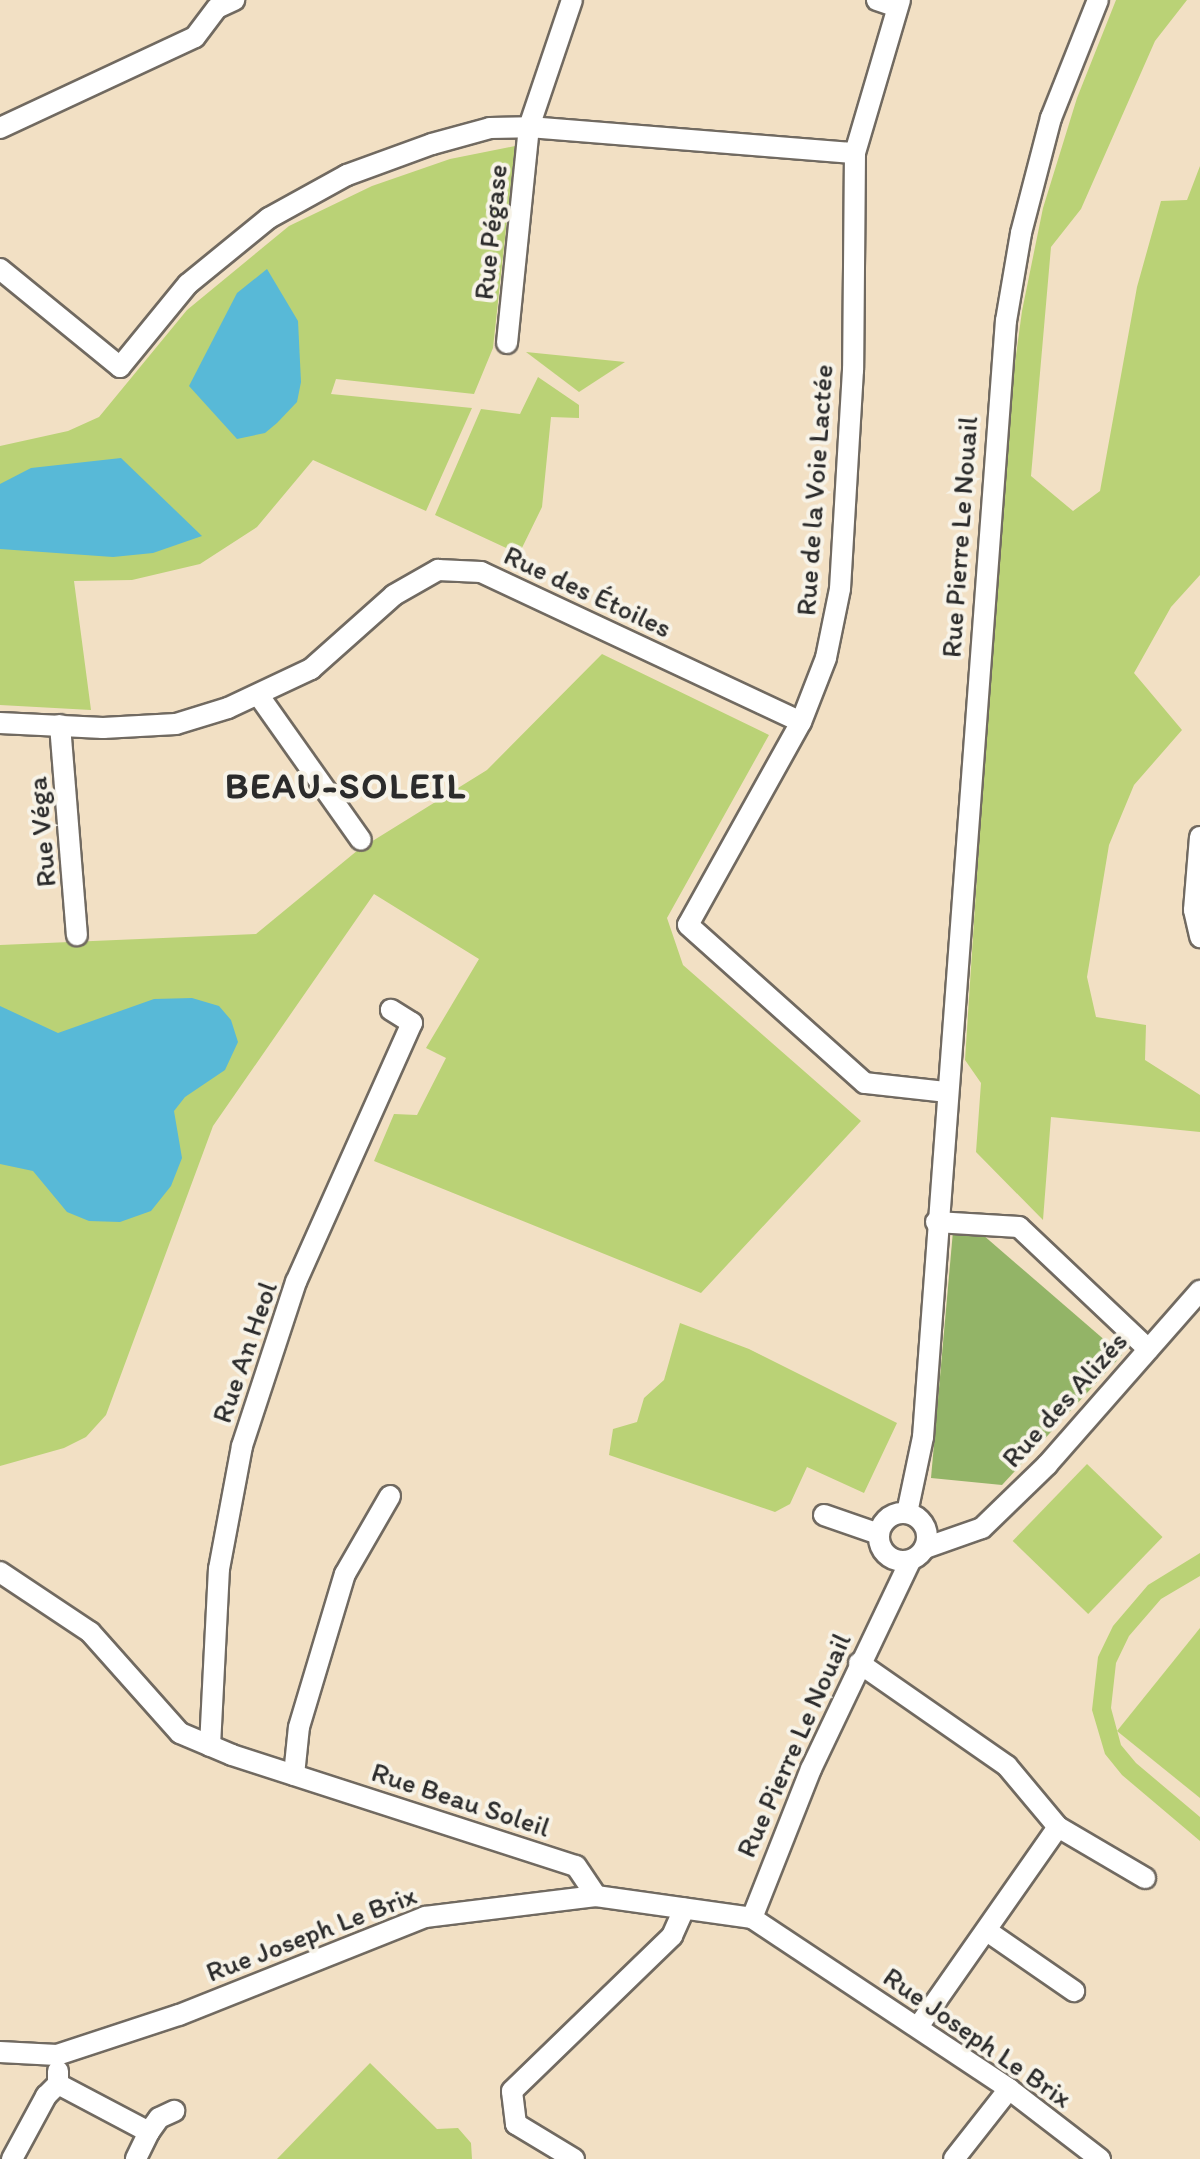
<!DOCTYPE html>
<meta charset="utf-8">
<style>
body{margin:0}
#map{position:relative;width:1200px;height:2159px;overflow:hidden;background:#f2e0c4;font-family:Itim,sans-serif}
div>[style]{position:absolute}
.green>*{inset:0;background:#bad276;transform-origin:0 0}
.forest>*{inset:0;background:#93b467}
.water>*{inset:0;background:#58b9d7}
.roads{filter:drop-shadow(2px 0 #716a61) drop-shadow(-2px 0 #716a61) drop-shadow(0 2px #716a61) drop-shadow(0 -2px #716a61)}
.minor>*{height:20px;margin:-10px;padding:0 10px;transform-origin:10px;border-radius:10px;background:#fff}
.minor>.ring{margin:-10px;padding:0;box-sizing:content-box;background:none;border:20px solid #fff;border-radius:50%}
span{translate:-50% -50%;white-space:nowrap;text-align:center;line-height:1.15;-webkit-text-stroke:8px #f7f3e8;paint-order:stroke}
.street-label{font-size:28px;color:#2b2b2b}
.district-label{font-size:36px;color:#2b2b2b;font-weight:700;letter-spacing:2px}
</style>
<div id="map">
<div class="green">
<i style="clip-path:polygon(1116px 0,1187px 0,1155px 41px,1081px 209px,1051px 247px,1031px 476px,1073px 511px,1100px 491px,1137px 287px,1161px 201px,1187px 200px,1200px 166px,1200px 575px,1171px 607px,1134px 673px,1182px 730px,1134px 785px,1109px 845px,1087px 977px,1096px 1017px,1146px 1025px,1145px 1060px,1200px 1095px,1200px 1132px,1051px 1117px,1043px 1220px,976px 1152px,981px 1083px,965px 1060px,1006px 429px,1022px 311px,1043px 208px,1077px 98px)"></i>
<i style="clip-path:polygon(515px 146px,493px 348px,474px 394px,336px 379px,331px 394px,472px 408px,426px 511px,313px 460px,257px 527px,200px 564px,132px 580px,74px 581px,91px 710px,0 705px,0 446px,68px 431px,99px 417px,187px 310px,289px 226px,372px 186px,450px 159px)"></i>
<i style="clip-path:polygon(526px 352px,625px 362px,579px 392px)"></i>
<i style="clip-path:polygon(538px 377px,579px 405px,579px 418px,551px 417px,542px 507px,519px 554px,435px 515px,481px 409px,520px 414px)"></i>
<i style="clip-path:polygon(602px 654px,769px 735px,667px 918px,683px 965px,861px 1121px,701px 1293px,374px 1161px,394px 1114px,417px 1115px,446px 1058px,426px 1048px,479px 959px,374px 894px,213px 1126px,106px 1415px,86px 1437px,64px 1448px,0 1466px,0 945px,256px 934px,358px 850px,487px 770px)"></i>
<i style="clip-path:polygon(680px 1323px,749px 1349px,897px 1423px,864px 1493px,807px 1467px,790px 1504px,775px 1512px,609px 1455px,613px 1429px,637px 1422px,644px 1398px,664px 1380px)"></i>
<i style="left:1087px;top:1464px;width:105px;height:107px;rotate:44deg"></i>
<i style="clip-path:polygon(1200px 1553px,1200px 1576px,1161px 1599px,1129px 1636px,1116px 1663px,1111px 1708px,1121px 1745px,1136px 1763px,1200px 1817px,1200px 1841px,1122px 1775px,1105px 1754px,1092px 1710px,1098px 1657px,1113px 1626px,1148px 1585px)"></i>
<i style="clip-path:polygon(1200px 1628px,1200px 1798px,1117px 1731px)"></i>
<i style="clip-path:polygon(370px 2063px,437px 2129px,458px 2128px,471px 2143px,472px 2159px,277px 2159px)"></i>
</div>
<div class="forest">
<i style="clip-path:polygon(975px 1228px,1122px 1355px,1002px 1485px,931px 1478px,953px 1231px)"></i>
</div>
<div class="water">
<i style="clip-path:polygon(267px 269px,298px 321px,301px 382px,297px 402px,277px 423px,265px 433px,237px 439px,189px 386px,237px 293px)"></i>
<i style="clip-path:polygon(121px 458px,202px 536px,153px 553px,113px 557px,0 549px,0 484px,31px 468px)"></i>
<i style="clip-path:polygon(192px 998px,219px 1006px,231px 1020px,238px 1042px,225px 1070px,185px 1097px,174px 1111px,182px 1158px,171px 1186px,151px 1211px,120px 1222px,89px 1221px,67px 1212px,33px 1171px,0 1164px,0 1006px,58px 1033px,154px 999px)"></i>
</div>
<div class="roads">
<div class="minor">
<i style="left:877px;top:0;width:21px;rotate:19deg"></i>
<i style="left:900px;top:0;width:159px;rotate:106.4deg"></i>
<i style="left:855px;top:153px;width:217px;rotate:90.5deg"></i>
<i style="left:853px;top:370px;width:219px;rotate:93.4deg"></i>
<i style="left:840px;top:589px;width:70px;rotate:101.5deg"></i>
<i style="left:826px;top:658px;width:69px;rotate:111.3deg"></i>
<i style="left:801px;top:722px;width:232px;rotate:119.1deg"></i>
<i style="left:688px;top:925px;width:237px;rotate:41.8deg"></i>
<i style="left:865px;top:1083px;width:82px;rotate:6.3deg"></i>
<i style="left:0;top:128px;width:215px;rotate:-25deg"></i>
<i style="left:195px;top:37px;width:36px;rotate:-53deg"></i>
<i style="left:217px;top:8px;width:19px;rotate:-25deg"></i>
<i style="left:0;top:269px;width:155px;rotate:39.2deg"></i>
<i style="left:120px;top:367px;width:107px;rotate:-50.7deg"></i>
<i style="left:188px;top:284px;width:104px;rotate:-39.2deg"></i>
<i style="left:269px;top:218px;width:89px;rotate:-28.9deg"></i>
<i style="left:347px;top:175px;width:90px;rotate:-20deg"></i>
<i style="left:432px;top:144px;width:60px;rotate:-15.4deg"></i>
<i style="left:490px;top:128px;width:39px;rotate:-1deg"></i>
<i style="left:529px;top:127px;width:327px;rotate:4.6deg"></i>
<i style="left:507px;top:343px;width:217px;rotate:-84.2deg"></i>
<i style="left:529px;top:127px;width:134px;rotate:-71.3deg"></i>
<i style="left:259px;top:696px;width:176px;rotate:54.7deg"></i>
<i style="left:0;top:723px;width:103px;rotate:2.8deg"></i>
<i style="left:103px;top:728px;width:73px;rotate:-3.1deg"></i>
<i style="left:176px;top:724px;width:54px;rotate:-17.1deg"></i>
<i style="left:228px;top:708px;width:92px;rotate:-25.2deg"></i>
<i style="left:311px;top:669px;width:111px;rotate:-41.7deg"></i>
<i style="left:394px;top:595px;width:51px;rotate:-29.6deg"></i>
<i style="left:438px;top:570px;width:43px;rotate:2.7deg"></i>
<i style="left:481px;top:572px;width:353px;rotate:25.1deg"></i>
<i style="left:60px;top:725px;width:211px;rotate:85.4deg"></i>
<i style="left:1200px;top:837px;width:73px;rotate:94.7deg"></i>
<i style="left:1194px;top:910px;width:28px;rotate:77deg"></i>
<i style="left:936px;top:1222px;width:83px;rotate:3.4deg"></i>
<i style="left:1019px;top:1227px;width:178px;rotate:43.4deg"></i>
<i class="ring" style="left:879px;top:1513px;width:28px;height:28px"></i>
<i style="left:907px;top:1513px;width:78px;rotate:-78.1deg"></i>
<i style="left:923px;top:1437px;width:1119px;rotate:-85.75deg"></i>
<i style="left:1006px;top:321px;width:89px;rotate:-80.3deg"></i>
<i style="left:1021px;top:233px;width:119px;rotate:-75.4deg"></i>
<i style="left:1051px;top:118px;width:127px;rotate:-68.3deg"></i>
<i style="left:824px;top:1515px;width:58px;rotate:19.1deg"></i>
<i style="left:925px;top:1548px;width:60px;rotate:-19.3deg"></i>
<i style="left:982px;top:1528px;width:91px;rotate:-44.1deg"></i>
<i style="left:1047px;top:1465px;width:232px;rotate:-48.7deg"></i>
<i style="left:0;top:1572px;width:108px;rotate:33.7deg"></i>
<i style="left:90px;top:1632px;width:135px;rotate:48.3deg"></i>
<i style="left:180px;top:1733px;width:56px;rotate:22.9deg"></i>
<i style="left:232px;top:1755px;width:361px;rotate:17.9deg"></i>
<i style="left:576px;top:1866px;width:36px;rotate:56deg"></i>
<i style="left:859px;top:1663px;width:180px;rotate:34.8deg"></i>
<i style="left:1007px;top:1766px;width:80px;rotate:50.1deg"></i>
<i style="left:1058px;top:1827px;width:244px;rotate:125deg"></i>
<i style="left:210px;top:1746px;width:177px;rotate:-87.1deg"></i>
<i style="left:219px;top:1569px;width:125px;rotate:-79.4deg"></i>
<i style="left:242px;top:1446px;width:173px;rotate:-71.8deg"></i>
<i style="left:296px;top:1282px;width:284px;rotate:-65.9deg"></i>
<i style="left:412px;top:1023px;width:25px;rotate:-148deg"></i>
<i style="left:294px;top:1775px;width:48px;rotate:-84.1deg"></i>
<i style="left:299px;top:1727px;width:160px;rotate:-73.3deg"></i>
<i style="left:345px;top:1574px;width:90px;rotate:-60deg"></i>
<i style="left:1058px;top:1827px;width:101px;rotate:30.4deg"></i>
<i style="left:752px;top:1918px;width:160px;rotate:-68.4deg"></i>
<i style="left:811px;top:1769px;width:230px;rotate:-64.5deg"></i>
<i style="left:987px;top:1931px;width:106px;rotate:34.6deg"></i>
<i style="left:0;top:2052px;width:57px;rotate:3deg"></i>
<i style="left:57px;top:2055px;width:128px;rotate:-18.2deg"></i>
<i style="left:179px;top:2015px;width:265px;rotate:-21.7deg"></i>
<i style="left:425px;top:1917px;width:172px;rotate:-7deg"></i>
<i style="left:596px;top:1896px;width:158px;rotate:8deg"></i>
<i style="left:752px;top:1918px;width:309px;rotate:33.6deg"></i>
<i style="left:1009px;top:2089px;width:115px;rotate:37.6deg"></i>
<i style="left:58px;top:2084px;width:103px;rotate:27.8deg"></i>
<i style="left:149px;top:2132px;width:30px;rotate:116deg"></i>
<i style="left:149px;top:2132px;width:17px;rotate:-54deg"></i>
<i style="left:159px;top:2118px;width:17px;rotate:-25deg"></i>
<i style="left:12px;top:2159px;width:72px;rotate:-61.6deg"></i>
<i style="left:46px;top:2096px;width:17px;rotate:-45deg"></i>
<i style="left:58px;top:2084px;width:13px;rotate:-90deg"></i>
<i style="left:574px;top:2159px;width:68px;rotate:-148.9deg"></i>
<i style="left:516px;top:2124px;width:33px;rotate:-97deg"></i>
<i style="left:512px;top:2091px;width:223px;rotate:-44.1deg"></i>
<i style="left:672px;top:1936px;width:30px;rotate:-66deg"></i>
<i style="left:954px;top:2159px;width:89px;rotate:-51.8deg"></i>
</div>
</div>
<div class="street-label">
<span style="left:490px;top:232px;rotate:-84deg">Rue Pégase</span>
<span style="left:814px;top:490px;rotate:-86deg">Rue de la Voie Lactée</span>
<span style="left:959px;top:537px;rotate:-86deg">Rue Pierre Le Nouail</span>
<span style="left:588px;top:591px;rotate:25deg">Rue des Étoiles</span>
<span style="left:41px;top:832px;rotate:-95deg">Rue Véga</span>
<span style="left:244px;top:1352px;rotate:-71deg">Rue An Heol</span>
<span style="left:1064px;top:1399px;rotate:-48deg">Rue des Alizés</span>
<span style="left:793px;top:1745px;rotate:-66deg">Rue Pierre Le Nouail</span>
<span style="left:461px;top:1799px;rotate:18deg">Rue Beau Soleil</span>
<span style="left:311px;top:1933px;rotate:-21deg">Rue Joseph Le Brix</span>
<span style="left:978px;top:2037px;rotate:35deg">Rue Joseph Le Brix</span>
</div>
<div class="district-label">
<span style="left:346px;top:786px">BEAU-SOLEIL</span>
</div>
</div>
